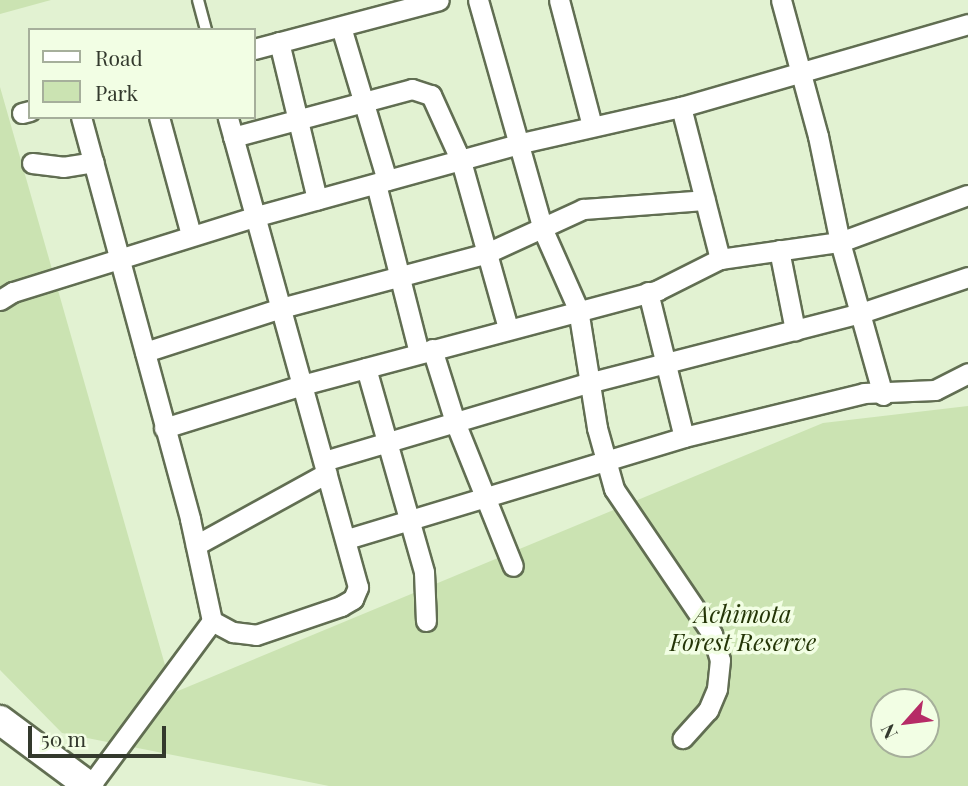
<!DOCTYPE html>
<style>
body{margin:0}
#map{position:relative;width:968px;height:786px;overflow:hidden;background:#e2f2d2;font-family:"Playfair Display",serif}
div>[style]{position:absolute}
.green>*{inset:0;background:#cbe3b2}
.roads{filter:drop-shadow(2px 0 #616e52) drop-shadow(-2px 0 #616e52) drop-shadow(0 2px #616e52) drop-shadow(0 -2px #616e52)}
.service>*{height:10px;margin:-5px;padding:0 5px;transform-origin:5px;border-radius:5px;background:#fff}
.minor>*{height:19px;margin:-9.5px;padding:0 9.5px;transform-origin:9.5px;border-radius:9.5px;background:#fff}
.secondary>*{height:28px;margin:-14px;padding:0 14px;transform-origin:14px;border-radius:14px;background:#fff}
span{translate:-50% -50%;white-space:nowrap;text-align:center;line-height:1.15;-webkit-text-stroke:7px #f2fee4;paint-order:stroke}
.park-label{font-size:24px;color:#243507;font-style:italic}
.legend{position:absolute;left:28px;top:28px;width:228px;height:91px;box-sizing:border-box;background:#f2fee4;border:2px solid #a6af9b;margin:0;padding:9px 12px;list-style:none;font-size:21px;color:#33392d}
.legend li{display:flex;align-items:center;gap:14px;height:35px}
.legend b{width:35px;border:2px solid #a6af9b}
.north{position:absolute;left:870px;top:688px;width:70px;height:70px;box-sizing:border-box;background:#f2fee4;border:2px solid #a6af9b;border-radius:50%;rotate:242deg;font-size:19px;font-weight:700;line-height:28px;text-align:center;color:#33392d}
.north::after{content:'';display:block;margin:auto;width:24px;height:32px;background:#b62b66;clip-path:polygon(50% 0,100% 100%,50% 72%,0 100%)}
.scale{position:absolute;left:28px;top:726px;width:138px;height:32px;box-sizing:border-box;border:4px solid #33392d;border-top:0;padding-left:9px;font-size:21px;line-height:24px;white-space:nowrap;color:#33392d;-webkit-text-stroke:5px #f2fee4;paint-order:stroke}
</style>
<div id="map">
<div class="green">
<i style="clip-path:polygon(0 0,51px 0,0 14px)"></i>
<i style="clip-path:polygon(evenodd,0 87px,173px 693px,823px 423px,968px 406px,968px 786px,329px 786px,62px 733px,0 670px,0 87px,884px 702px,926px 702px,926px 744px,884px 744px,884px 702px)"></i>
</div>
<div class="roads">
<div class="service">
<i style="left:198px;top:0;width:31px;rotate:75deg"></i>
</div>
<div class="minor">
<i style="left:478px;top:0;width:239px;rotate:74.2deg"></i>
<i style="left:543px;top:230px;width:86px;rotate:66.1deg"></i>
<i style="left:578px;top:309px;width:121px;rotate:80.9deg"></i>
<i style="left:597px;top:428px;width:63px;rotate:74.4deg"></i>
<i style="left:614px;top:489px;width:175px;rotate:55.9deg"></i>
<i style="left:712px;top:634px;width:27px;rotate:73deg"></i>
<i style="left:720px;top:660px;width:29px;rotate:96deg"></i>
<i style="left:717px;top:689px;width:23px;rotate:113deg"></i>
<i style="left:708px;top:710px;width:38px;rotate:132deg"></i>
<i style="left:559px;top:0;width:130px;rotate:75.3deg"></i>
<i style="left:781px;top:0;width:141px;rotate:74.8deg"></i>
<i style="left:818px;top:136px;width:108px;rotate:78.3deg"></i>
<i style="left:840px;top:242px;width:159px;rotate:74.3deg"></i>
<i style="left:341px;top:27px;width:160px;rotate:73.3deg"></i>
<i style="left:279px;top:42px;width:162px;rotate:76.4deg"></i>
<i style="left:254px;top:49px;width:191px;rotate:-14.8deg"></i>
<i style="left:681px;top:107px;width:157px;rotate:75.6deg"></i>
<i style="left:22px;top:113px;width:8px;rotate:-14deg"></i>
<i style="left:81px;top:117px;width:417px;rotate:74.8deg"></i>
<i style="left:190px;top:519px;width:104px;rotate:77.8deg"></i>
<i style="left:212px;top:621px;width:205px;rotate:126.5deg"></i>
<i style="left:159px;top:117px;width:122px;rotate:74.8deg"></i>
<i style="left:233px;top:137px;width:185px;rotate:-15deg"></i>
<i style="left:412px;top:89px;width:20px;rotate:18deg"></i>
<i style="left:431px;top:95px;width:72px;rotate:65.6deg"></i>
<i style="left:461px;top:161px;width:173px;rotate:74.3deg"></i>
<i style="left:32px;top:163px;width:31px;rotate:7deg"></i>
<i style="left:63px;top:167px;width:31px;rotate:-9deg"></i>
<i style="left:376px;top:184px;width:174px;rotate:75.7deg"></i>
<i style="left:779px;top:250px;width:82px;rotate:78.7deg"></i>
<i style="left:648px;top:292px;width:149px;rotate:76.1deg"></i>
<i style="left:0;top:300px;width:15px;rotate:-32deg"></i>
<i style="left:13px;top:292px;width:256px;rotate:-17.3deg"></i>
<i style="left:257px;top:216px;width:275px;rotate:-15.4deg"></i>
<i style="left:522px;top:143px;width:163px;rotate:-12.8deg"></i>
<i style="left:681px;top:107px;width:299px;rotate:-16.1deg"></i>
<i style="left:432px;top:349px;width:77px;rotate:72.5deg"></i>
<i style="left:455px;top:422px;width:155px;rotate:68.1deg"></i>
<i style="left:145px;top:352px;width:143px;rotate:-17.9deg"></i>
<i style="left:281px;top:308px;width:213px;rotate:-14.9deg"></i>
<i style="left:487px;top:253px;width:106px;rotate:-24.6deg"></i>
<i style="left:583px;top:209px;width:122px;rotate:-4.2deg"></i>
<i style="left:366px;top:368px;width:212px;rotate:74.1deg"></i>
<i style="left:424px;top:572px;width:49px;rotate:87.7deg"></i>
<i style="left:164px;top:428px;width:145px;rotate:-17.3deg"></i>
<i style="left:302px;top:385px;width:368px;rotate:-14.9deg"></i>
<i style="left:658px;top:290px;width:69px;rotate:-26.6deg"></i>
<i style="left:720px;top:259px;width:121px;rotate:-8.1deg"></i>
<i style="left:840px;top:242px;width:136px;rotate:-20.2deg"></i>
<i style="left:324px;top:461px;width:275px;rotate:-16.5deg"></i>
<i style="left:588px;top:383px;width:282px;rotate:-14.4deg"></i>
<i style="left:861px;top:313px;width:113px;rotate:-18.6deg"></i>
<i style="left:347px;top:539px;width:352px;rotate:-16.8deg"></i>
<i style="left:684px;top:437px;width:185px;rotate:-13.7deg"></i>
<i style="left:864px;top:393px;width:71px;rotate:-2.4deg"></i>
<i style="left:935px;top:390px;width:37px;rotate:-27deg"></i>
<i style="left:196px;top:545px;width:149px;rotate:-28.8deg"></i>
<i style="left:212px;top:621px;width:24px;rotate:28deg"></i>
<i style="left:233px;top:632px;width:23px;rotate:7deg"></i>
<i style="left:256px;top:635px;width:90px;rotate:-18.8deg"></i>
<i style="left:341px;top:606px;width:14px;rotate:-30deg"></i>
<i style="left:353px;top:599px;width:13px;rotate:-67deg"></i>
<i style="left:358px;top:587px;width:488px;rotate:-105.5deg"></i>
</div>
<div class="secondary">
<i style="left:0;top:720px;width:111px;rotate:36.6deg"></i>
</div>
</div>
<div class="park-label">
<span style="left:743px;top:628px">Achimota<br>Forest Reserve</span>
</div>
<ul class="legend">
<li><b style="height:9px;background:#fff"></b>Road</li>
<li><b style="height:19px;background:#cbe3b2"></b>Park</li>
</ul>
<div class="north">N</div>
<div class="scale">50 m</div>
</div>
